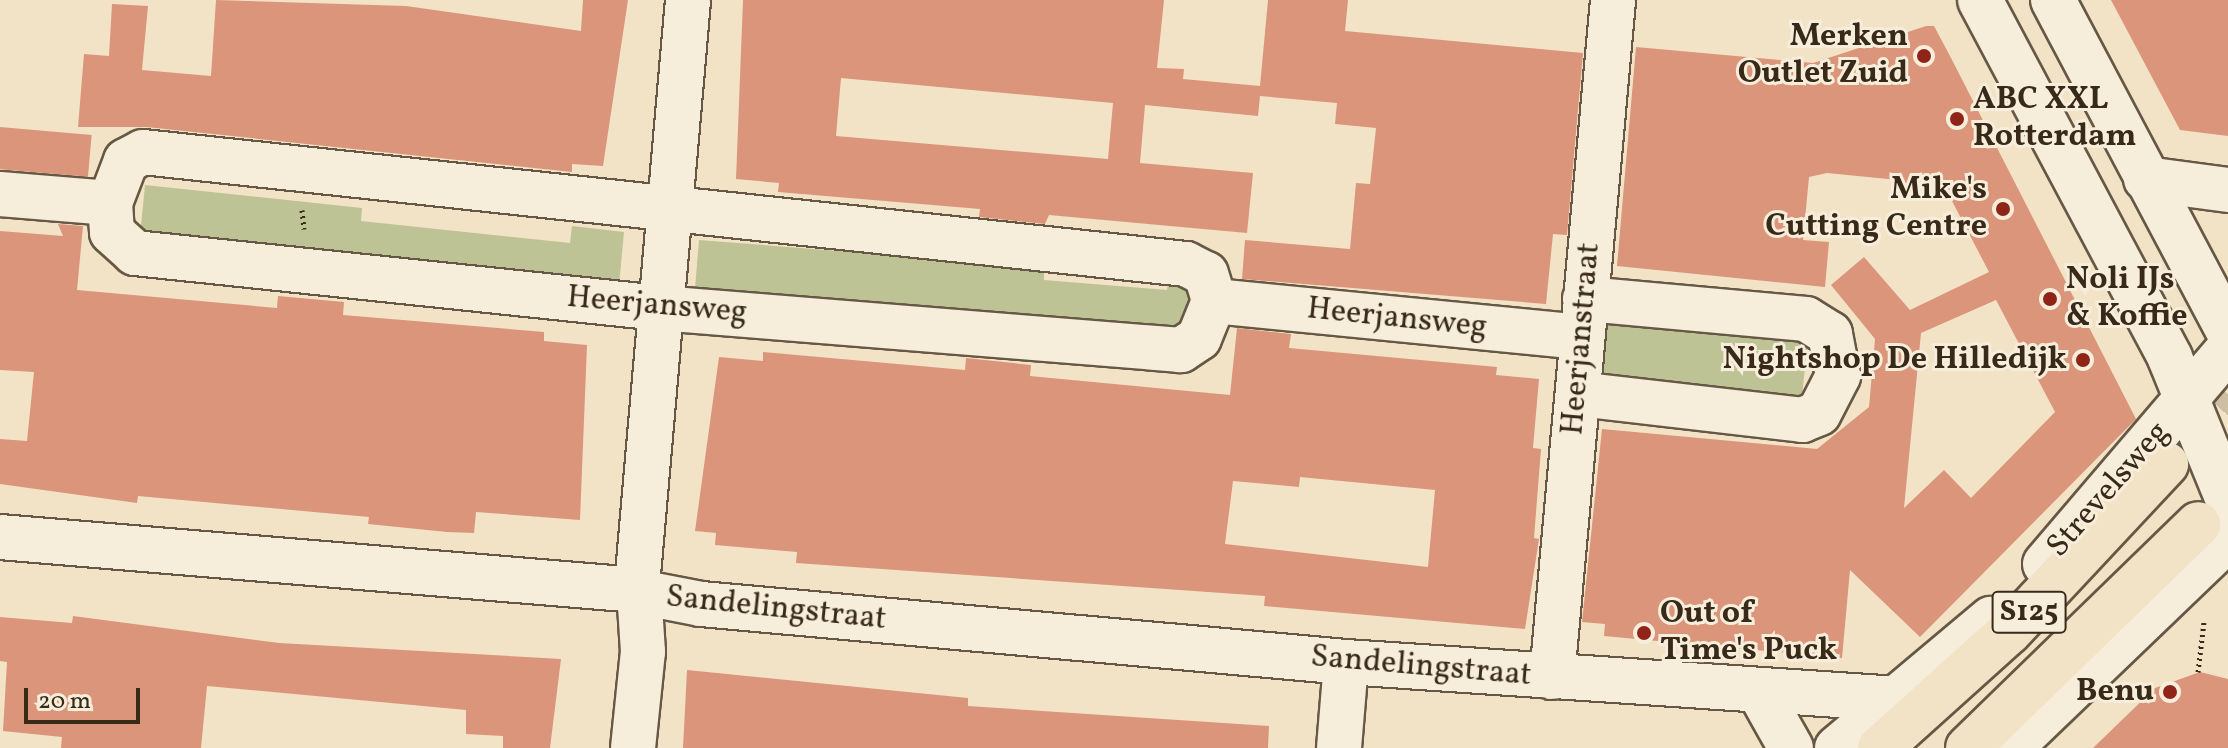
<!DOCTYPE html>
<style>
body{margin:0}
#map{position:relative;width:2228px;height:748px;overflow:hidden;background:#f2e3c7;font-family:Vollkorn,serif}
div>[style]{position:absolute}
.green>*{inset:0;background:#bdc394;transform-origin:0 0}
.building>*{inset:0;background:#da957b;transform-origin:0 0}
.major-tunnel>*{height:44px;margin-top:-22px;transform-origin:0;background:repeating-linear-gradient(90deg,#cdbea4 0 44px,transparent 0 66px)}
.path>*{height:5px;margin-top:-2.5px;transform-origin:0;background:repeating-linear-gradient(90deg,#382918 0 2px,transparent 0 6px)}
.roads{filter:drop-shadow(2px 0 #665844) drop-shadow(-2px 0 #665844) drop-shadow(0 2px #665844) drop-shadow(0 -2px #665844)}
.minor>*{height:44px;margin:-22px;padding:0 22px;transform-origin:22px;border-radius:22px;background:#f7eddb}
.major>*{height:44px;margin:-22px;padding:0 22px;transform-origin:22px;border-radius:22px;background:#f2e3c7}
.dots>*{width:22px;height:22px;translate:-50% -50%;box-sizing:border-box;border:4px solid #f7eddb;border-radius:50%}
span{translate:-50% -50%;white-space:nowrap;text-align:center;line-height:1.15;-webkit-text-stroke:6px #f7eddb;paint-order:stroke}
.shield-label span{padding:2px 6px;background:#f7eddb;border:2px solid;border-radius:6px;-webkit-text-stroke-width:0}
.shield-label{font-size:30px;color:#382918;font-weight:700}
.poi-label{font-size:32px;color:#382918;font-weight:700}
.right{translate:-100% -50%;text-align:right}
.left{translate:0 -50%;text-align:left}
.street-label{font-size:32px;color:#382918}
.scale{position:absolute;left:24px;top:688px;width:116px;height:36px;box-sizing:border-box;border:4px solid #382918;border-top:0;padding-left:10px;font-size:24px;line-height:28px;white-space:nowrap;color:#382918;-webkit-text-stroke:6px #f7eddb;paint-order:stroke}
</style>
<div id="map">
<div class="green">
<i style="clip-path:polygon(145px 185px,362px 208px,361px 221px,570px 243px,572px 226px,624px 232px,618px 296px,139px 246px)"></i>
<i style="clip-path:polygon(699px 240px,1044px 267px,1044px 280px,1167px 290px,1169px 277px,1192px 279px,1187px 339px,1007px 314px,770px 295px,694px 301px)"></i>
<i style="left:1607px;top:319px;width:202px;height:68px;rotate:6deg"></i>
</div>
<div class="building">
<i style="clip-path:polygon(216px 0,406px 6px,581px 31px,583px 0,628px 0,603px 166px,572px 164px,572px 172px,146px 127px,78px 127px,84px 54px,109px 56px,112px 4px,148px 6px,142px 70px,211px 76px)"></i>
<i style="clip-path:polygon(evenodd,743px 0,1164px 0,1157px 68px,1184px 69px,1183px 79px,1260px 86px,1268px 0,1348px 0,1345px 31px,1583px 53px,1567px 235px,1553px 234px,1546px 304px,1242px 279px,1245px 240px,1350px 249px,1356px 183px,1370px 184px,1376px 128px,1335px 124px,1337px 103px,1260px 96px,1258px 116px,1145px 105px,1140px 163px,1253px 173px,1247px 233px,1049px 215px,1045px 224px,979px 217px,980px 209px,778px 192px,779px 183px,736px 179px,743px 0,841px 78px,1113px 103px,1108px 159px,836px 136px,841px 78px)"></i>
<i style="clip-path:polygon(2111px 0,2228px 0,2228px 136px,2180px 130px)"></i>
<i style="clip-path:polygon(evenodd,1926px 26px,1934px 26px,1950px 56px,2136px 419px,1920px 637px,1850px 570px,1842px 658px,1604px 636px,1605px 624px,1582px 622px,1602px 429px,1817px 449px,1869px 407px,1875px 339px,1831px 285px,1864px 257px,1910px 310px,1989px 272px,1939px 176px,1905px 195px,1898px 180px,1827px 173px,1809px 177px,1803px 240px,1829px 242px,1825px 287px,1617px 266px,1636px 47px,1813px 63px,1926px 26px,1996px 300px,2055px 412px,1971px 498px,1944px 470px,1904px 508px,1921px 333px,1996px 300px)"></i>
<i style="left:0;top:127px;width:92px;height:42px;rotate:5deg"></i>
<i style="clip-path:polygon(58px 224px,83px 226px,77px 290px,277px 308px,278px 296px,344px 302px,343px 315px,544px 332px,544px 341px,587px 345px,580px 520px,476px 512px,474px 533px,447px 532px,368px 524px,369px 517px,138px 496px,137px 503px,0 484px,0 439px,27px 441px,34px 372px,0 370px,0 231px,63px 236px)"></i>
<i style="clip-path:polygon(evenodd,1237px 328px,1291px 334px,1289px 348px,1497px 367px,1496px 375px,1539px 379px,1533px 448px,1541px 449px,1534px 538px,1539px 539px,1525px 629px,1264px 606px,1265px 596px,796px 563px,797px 552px,715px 545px,716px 533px,695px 531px,719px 357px,763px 361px,763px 352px,965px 370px,966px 358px,1031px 365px,1030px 376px,1230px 395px,1237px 328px,1300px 477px,1435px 490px,1428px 567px,1225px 544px,1233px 481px,1299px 487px,1300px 477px)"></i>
<i style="clip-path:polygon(73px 616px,279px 643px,561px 659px,550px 748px,503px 748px,503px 736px,466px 734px,466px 710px,207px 686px,201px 748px,61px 748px,62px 737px,3px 731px,7px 662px,0 661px,0 617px,72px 623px)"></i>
<i style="clip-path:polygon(687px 670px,968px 698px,968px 706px,1269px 726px,1268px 748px,683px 748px)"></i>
<i style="clip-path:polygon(2200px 672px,2228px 679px,2228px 748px,2093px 748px,2155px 688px)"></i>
</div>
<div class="major-tunnel">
<i style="left:2174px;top:456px;width:82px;rotate:-48.9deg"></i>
</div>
<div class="path">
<i style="left:302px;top:210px;width:19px;rotate:84deg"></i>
<i style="left:2198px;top:672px;width:50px;rotate:-83.2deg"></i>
</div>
<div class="roads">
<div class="minor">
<i style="left:1980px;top:0;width:405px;rotate:62deg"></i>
<i style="left:2170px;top:358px;width:153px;rotate:67.8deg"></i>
<i style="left:2053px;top:0;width:374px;rotate:62.1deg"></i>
<i style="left:143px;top:152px;width:1049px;rotate:6.13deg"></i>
<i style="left:1186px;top:264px;width:22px;rotate:27deg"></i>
<i style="left:1206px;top:274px;width:28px;rotate:73deg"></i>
<i style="left:1214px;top:301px;width:40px;rotate:112deg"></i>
<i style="left:1199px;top:338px;width:22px;rotate:146deg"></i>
<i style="left:1181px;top:350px;width:523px;rotate:-175.39deg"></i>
<i style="left:660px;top:308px;width:528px;rotate:-174.02deg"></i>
<i style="left:135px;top:253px;width:31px;rotate:-138deg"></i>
<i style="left:112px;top:232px;width:29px;rotate:-94deg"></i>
<i style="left:110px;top:203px;width:45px;rotate:-69.1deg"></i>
<i style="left:126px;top:161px;width:19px;rotate:-28deg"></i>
<i style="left:2146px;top:179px;width:83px;rotate:7.6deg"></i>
<i style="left:0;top:194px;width:110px;rotate:4.7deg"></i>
<i style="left:1214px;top:301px;width:369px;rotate:5.6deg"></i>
<i style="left:1578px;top:394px;width:226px;rotate:6.6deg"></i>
<i style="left:1802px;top:420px;width:18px;rotate:-22deg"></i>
<i style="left:1819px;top:413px;width:42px;rotate:-62.8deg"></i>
<i style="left:1838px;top:376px;width:43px;rotate:-100.8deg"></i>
<i style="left:1830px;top:334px;width:28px;rotate:-148deg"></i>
<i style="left:1806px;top:319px;width:222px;rotate:-174.8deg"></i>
<i style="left:0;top:537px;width:626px;rotate:4.76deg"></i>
<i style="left:624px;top:589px;width:78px;rotate:11deg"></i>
<i style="left:701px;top:604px;width:648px;rotate:5.14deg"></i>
<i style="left:1346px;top:662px;width:552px;rotate:3.84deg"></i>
<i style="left:2045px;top:564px;width:282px;rotate:-49.5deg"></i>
<i style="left:1552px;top:677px;width:680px;rotate:-84.85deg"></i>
<i style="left:1760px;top:693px;width:63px;rotate:60.6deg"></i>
<i style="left:633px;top:748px;width:97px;rotate:-84.1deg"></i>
<i style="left:643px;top:652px;width:78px;rotate:-93.7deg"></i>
<i style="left:638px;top:574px;width:576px;rotate:-85.02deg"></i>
<i style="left:1339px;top:748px;width:86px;rotate:-85.3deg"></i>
<i style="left:1837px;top:748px;width:201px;rotate:-40deg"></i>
<i style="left:2010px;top:748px;width:302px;rotate:-43.8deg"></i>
</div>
<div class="major">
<i style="left:1880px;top:748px;width:173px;rotate:-42deg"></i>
<i style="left:2009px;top:632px;width:230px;rotate:-46.9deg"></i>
<i style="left:1968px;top:748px;width:321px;rotate:-44.2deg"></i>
</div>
</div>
<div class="dots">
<i style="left:1924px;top:56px;background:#8f2418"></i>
<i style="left:1957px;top:119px;background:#8f2418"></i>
<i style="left:2003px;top:209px;background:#8f2418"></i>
<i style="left:2050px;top:299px;background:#8f2418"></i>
<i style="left:2083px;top:360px;background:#8f2418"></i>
<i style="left:1644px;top:633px;background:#8f2418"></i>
<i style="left:2170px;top:692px;background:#8f2418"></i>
</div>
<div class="shield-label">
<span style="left:2029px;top:612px">S125</span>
</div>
<div class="poi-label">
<span class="right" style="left:1908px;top:56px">Merken<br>Outlet Zuid</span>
<span class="left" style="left:1973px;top:119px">ABC XXL<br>Rotterdam</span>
<span class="right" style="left:1987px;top:209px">Mike's<br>Cutting Centre</span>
<span class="left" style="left:2066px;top:299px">Noli IJs<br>&amp; Koffie</span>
<span class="right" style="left:2067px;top:360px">Nightshop De Hilledijk</span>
<span class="left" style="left:1660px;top:633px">Out of<br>Time's Puck</span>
<span class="right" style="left:2154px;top:692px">Benu</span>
</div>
<div class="street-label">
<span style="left:657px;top:306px;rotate:5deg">Heerjansweg</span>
<span style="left:1397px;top:319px;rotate:6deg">Heerjansweg</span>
<span style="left:1582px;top:339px;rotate:-85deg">Heerjanstraat</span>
<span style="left:2109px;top:490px;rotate:-49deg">Strevelsweg</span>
<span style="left:776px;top:609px;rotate:6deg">Sandelingstraat</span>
<span style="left:1421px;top:667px;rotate:5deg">Sandelingstraat</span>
</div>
<div class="scale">20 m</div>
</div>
